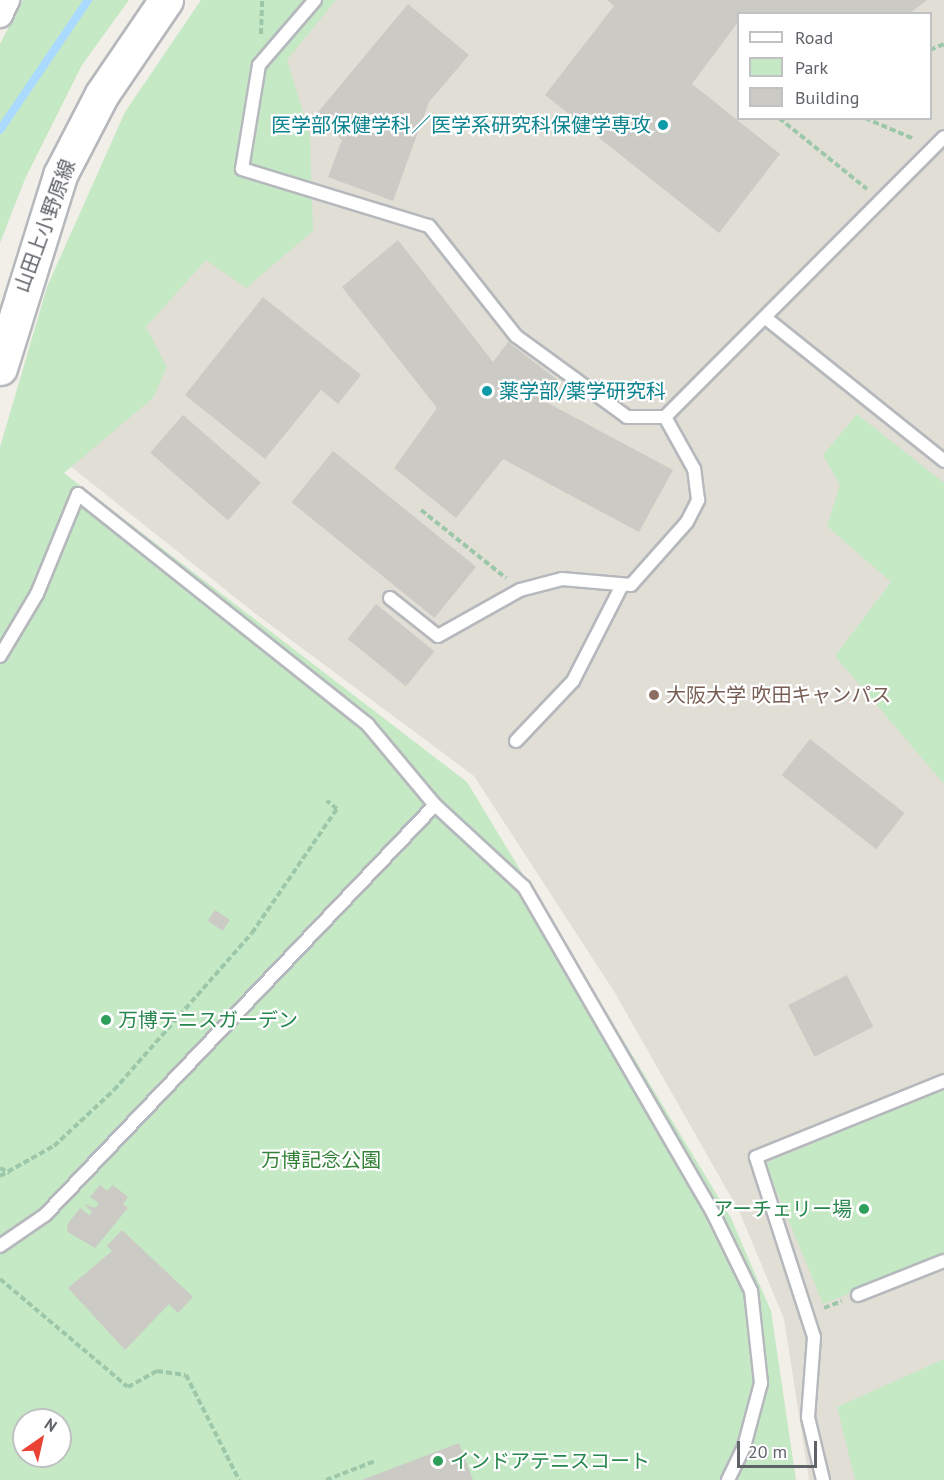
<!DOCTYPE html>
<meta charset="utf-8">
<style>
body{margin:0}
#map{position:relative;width:944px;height:1480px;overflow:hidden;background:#f1efe8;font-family:"PT Sans","Noto Sans JP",sans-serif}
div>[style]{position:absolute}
.education>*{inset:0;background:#e1ded6}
.green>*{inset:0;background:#c5e8c5}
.stream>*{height:8px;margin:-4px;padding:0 4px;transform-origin:4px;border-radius:4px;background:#aadaff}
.building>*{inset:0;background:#cccac5;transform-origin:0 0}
.path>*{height:4px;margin-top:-2px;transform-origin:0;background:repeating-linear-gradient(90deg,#9cc7a9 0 6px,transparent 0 9px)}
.roads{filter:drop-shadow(2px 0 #b5b8bc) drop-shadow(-2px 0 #b5b8bc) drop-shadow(0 2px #b5b8bc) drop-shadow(0 -2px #b5b8bc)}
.service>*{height:12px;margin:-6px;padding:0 6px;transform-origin:6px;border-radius:6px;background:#fff}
.minor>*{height:24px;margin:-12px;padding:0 12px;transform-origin:12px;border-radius:12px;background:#fff}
.secondary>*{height:33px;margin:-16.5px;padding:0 16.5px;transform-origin:16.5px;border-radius:16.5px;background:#fff}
.dots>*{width:16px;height:16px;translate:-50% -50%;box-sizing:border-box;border:3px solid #fff;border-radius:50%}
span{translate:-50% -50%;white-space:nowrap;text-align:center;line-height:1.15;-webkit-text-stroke:4.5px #fff;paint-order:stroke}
.culture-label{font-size:20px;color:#0d838f}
.right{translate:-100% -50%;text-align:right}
.left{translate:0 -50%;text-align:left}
.street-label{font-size:20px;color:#5f6368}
.education-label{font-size:20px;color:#785e54}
.leisure-label{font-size:20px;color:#27864d}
.park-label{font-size:20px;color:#348238}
.legend{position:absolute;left:737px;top:12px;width:195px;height:108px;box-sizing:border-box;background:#fff;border:2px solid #bfc1c3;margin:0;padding:8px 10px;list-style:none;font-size:18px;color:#5f6368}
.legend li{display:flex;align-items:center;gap:12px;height:30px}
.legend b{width:30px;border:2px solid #bfc1c3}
.north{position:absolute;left:12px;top:1408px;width:60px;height:60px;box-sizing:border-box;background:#fff;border:2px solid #bfc1c3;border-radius:50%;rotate:34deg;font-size:16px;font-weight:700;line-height:24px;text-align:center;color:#5f6368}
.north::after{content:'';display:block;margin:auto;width:21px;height:27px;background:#ea4335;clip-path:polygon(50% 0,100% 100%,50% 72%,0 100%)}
.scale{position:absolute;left:737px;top:1441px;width:80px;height:27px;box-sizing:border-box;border:3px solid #5f6368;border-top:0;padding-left:8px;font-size:18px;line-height:21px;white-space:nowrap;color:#5f6368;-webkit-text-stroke:4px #fff;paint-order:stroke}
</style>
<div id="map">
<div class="education">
<i style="clip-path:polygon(evenodd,273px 0,944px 0,944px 1480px,809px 1480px,784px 1319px,740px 1213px,615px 993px,474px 776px,256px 614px,50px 450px,273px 0,738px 14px,930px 14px,930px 118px,738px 118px,738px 14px)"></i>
</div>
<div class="green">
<i style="clip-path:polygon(23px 0,129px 0,82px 65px,25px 179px,0 243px,0 44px)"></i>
<i style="clip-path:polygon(evenodd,201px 0,336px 0,287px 60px,310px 135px,313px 231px,246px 288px,206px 260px,146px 327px,167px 367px,153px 398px,64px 473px,467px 782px,731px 1218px,771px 1311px,796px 1480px,0 1480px,0 447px,47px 287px,125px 112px,201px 0,24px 1420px,60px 1420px,60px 1456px,24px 1456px,24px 1420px)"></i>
<i style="clip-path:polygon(857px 414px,944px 483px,944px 784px,835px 656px,891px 582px,827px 526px,840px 485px,823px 455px)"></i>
<i style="clip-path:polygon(944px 1090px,944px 1255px,823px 1304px,765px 1163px)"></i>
<i style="clip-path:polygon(944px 1359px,944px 1480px,855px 1480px,837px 1407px)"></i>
</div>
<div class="stream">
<i style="left:0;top:130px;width:157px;rotate:-55.9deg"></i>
</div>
<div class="building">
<i style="clip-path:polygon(607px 0,927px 0,909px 14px,738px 14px,738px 22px,692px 84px,780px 154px,719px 233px,545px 95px,614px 6px)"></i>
<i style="clip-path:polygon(408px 4px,469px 55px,429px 102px,393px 201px,328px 177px,342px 140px,314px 117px)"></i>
<i style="clip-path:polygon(398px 240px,493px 362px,508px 342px,559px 381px,544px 401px,673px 470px,639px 532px,503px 459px,456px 518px,394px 468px,437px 408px,342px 287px)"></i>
<i style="clip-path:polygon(263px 297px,361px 375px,338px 404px,321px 390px,265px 459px,185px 395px)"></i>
<i style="left:183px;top:415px;width:103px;height:50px;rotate:41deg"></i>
<i style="left:333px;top:451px;width:184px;height:66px;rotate:39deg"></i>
<i style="left:376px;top:604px;width:75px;height:45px;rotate:39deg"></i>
<i style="left:810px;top:739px;width:120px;height:46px;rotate:38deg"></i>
<i style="left:215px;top:910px;width:18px;height:13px;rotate:34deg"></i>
<i style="left:847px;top:975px;width:58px;height:66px;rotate:63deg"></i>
<i style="clip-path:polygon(100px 1185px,107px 1191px,113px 1185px,128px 1197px,123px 1204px,128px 1208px,95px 1248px,68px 1232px,67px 1225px,80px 1208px,89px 1215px,92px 1212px,84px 1204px,95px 1208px,99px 1203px,90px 1197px)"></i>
<i style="clip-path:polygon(122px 1230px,193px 1297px,178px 1313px,169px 1304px,125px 1350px,68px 1288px,112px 1251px,107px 1246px)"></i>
<i style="clip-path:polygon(459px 1443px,473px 1480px,362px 1480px)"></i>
</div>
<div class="path">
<i style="left:261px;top:34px;width:34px;rotate:-88deg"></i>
<i style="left:930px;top:50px;width:15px;rotate:-23deg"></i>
<i style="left:779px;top:118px;width:113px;rotate:38.9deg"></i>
<i style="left:865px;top:118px;width:53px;rotate:23.2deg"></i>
<i style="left:421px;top:510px;width:109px;rotate:38.7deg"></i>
<i style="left:0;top:1168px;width:11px;rotate:27deg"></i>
<i style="left:0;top:1176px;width:62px;rotate:-29.1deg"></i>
<i style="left:54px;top:1146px;width:82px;rotate:-43deg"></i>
<i style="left:114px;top:1090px;width:209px;rotate:-48.7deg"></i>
<i style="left:252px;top:933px;width:150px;rotate:-55.6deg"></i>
<i style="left:337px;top:809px;width:13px;rotate:-141deg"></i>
<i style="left:0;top:1279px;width:167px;rotate:40.2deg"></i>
<i style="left:128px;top:1387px;width:33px;rotate:-29deg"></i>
<i style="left:157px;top:1371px;width:29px;rotate:8deg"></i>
<i style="left:186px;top:1375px;width:118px;rotate:63.2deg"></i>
<i style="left:824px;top:1308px;width:19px;rotate:-21deg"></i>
<i style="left:326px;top:1480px;width:53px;rotate:-21.2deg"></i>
</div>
<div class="roads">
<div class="service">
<i style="left:315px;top:0;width:86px;rotate:130.7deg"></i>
<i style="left:259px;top:65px;width:105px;rotate:99.3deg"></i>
<i style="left:242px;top:169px;width:195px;rotate:17deg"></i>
<i style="left:429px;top:226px;width:140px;rotate:51.7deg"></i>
<i style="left:516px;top:336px;width:137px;rotate:36.1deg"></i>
<i style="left:627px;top:417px;width:38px"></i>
<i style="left:665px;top:417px;width:395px;rotate:-45.1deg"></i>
<i style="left:767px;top:319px;width:227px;rotate:38.7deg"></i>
<i style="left:390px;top:598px;width:61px;rotate:38.4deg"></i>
<i style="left:438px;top:636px;width:94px;rotate:-29.3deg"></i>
<i style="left:520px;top:590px;width:43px;rotate:-14.7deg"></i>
<i style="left:562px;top:579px;width:69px;rotate:5deg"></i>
<i style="left:631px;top:585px;width:84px;rotate:-48.4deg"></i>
<i style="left:687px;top:522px;width:25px;rotate:-63deg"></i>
<i style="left:698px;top:500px;width:31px;rotate:-97deg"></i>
<i style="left:694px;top:469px;width:60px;rotate:-119.1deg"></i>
<i style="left:0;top:656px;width:72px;rotate:-59.2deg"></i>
<i style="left:37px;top:594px;width:108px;rotate:-67.7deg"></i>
<i style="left:78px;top:494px;width:371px;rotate:38.5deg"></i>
<i style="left:368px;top:725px;width:104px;rotate:50.1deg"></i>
<i style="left:516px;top:741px;width:83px;rotate:-46.5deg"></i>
<i style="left:573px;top:681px;width:106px;rotate:-62.9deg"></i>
<i style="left:0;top:1246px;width:55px;rotate:-34.6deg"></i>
<i style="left:45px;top:1215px;width:566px;rotate:-46.43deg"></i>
<i style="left:435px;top:805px;width:121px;rotate:42.7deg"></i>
<i style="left:524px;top:887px;width:377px;rotate:59.9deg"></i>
<i style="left:713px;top:1213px;width:87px;rotate:64deg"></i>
<i style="left:751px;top:1291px;width:93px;rotate:83.8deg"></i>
<i style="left:761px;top:1383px;width:66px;rotate:104.9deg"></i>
<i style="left:744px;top:1447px;width:37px;rotate:116deg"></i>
<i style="left:858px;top:1295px;width:92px;rotate:-21.6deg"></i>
<i style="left:823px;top:1480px;width:65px;rotate:-103.4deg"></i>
<i style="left:808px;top:1417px;width:80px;rotate:-85.7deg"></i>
<i style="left:814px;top:1337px;width:189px;rotate:-107.9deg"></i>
<i style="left:756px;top:1157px;width:203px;rotate:-22deg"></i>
</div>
<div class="minor">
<i style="left:0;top:15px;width:17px;rotate:-65deg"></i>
</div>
<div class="secondary">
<i style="left:0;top:368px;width:202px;rotate:-72.7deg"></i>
<i style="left:60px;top:175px;width:91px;rotate:-62.6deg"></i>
<i style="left:102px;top:94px;width:114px;rotate:-55.8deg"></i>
</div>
</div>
<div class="dots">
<i style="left:663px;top:125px;background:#0f9aa8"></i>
<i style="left:487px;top:391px;background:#0f9aa8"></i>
<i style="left:654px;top:695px;background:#8d6e63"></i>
<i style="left:106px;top:1020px;background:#2e9e5b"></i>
<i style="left:864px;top:1209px;background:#2e9e5b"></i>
<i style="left:438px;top:1461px;background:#2e9e5b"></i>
</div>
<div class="culture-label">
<span class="right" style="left:651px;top:125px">医学部保健学科／医学系研究科保健学専攻</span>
<span class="left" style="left:499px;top:391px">薬学部/薬学研究科</span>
</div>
<div class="street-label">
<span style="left:45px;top:226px;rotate:-70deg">山田上小野原線</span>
</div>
<div class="education-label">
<span class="left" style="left:666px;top:695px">大阪大学 吹田キャンパス</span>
</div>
<div class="leisure-label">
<span class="left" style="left:118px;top:1020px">万博テニスガーデン</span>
<span class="right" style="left:852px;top:1209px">アーチェリー場</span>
<span class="left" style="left:450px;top:1461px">インドアテニスコート</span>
</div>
<div class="park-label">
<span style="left:321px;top:1160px">万博記念公園</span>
</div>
<ul class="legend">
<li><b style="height:8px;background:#fff"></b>Road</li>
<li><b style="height:16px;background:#c5e8c5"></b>Park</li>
<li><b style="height:16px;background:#cccac5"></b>Building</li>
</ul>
<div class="north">N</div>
<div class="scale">20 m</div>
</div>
